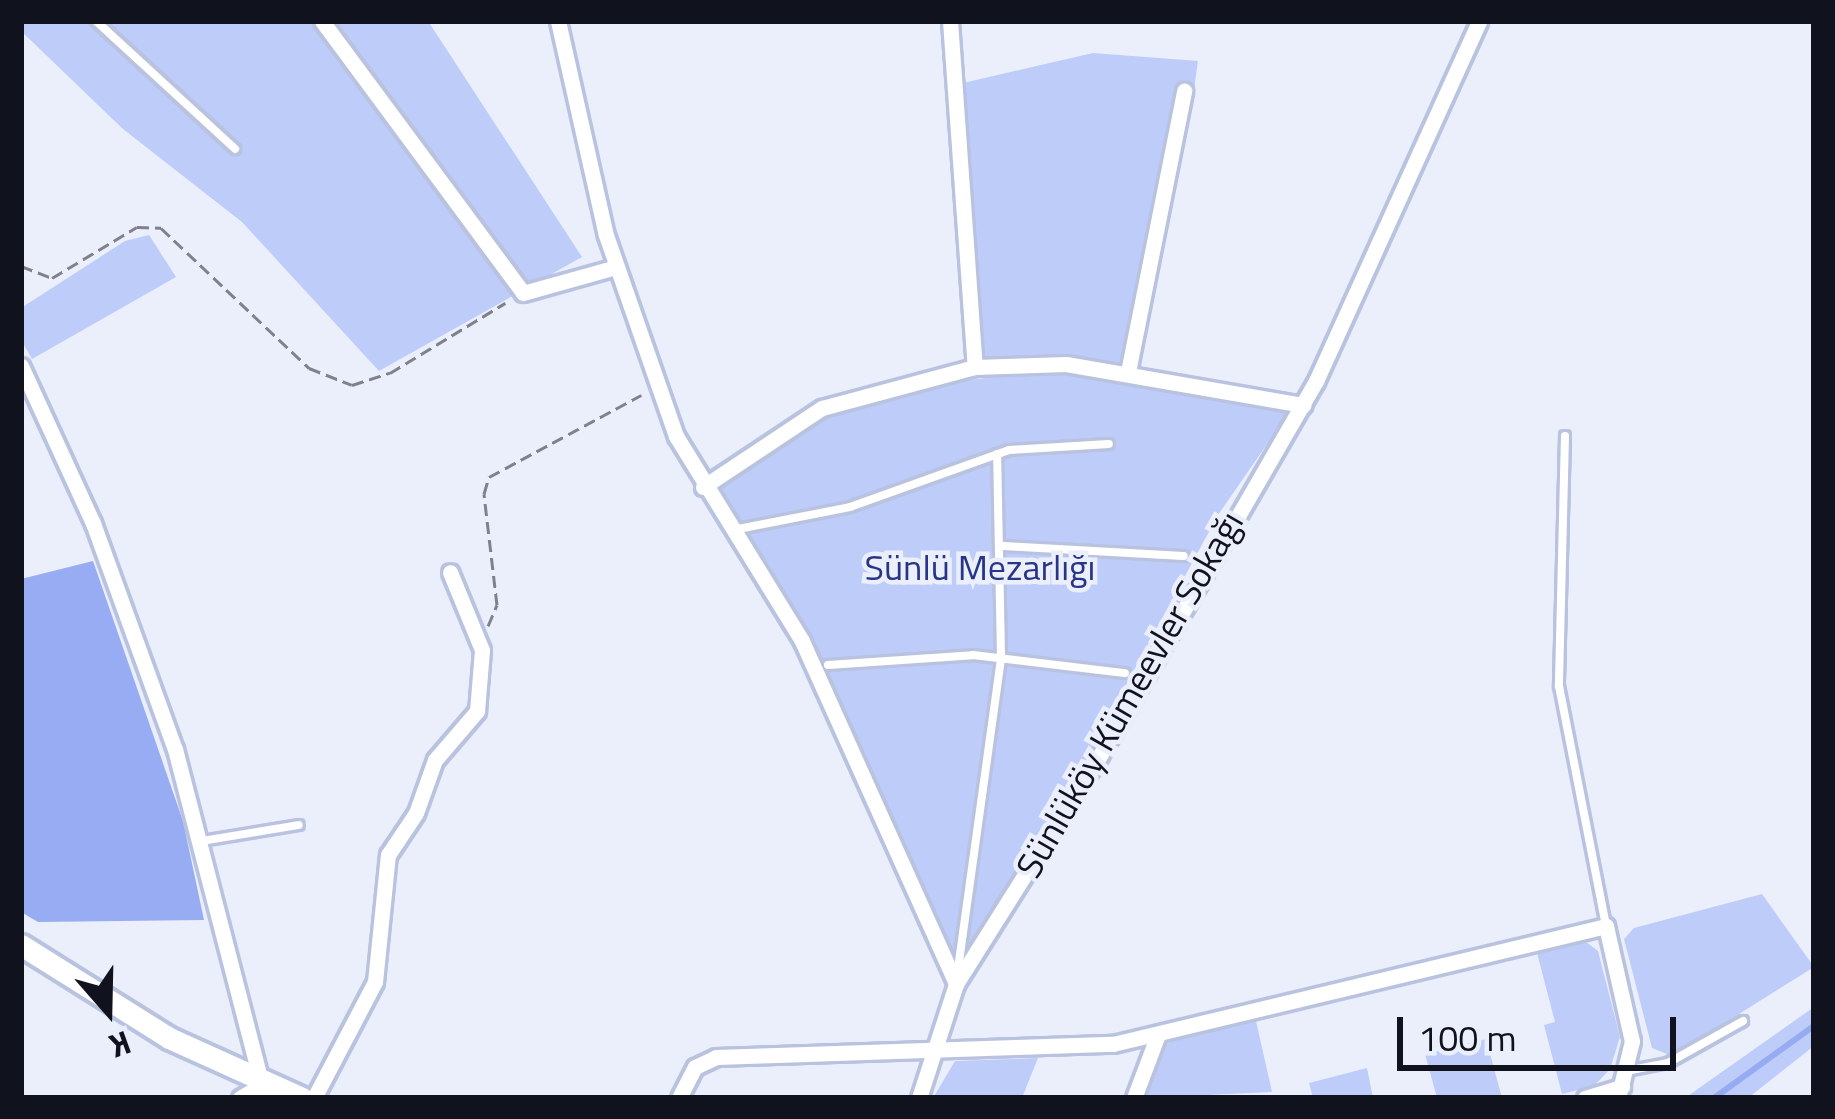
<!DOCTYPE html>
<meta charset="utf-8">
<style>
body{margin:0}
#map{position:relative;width:1835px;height:1119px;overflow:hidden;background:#ebeffc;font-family:"Titillium Web",sans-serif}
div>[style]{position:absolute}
.green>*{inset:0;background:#beccfa}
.forest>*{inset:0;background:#98acf3}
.stream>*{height:6px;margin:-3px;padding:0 3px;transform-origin:3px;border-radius:3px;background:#96abf1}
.path>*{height:3px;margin-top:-1.5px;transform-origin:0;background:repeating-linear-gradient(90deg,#7f828e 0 12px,transparent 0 18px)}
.roads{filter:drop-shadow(3px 0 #b9c3e0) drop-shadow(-3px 0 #b9c3e0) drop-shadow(0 3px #b9c3e0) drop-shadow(0 -3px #b9c3e0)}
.lane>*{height:8px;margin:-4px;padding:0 4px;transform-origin:4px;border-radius:4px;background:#fff}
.street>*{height:15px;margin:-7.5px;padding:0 7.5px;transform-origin:7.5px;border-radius:7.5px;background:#fff}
.secondary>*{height:21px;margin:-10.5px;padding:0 10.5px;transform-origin:10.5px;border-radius:10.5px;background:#fff}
span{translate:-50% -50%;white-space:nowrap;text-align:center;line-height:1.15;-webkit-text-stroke:9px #ebeffc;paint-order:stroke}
.park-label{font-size:36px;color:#283586}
.street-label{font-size:36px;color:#10131d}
.frame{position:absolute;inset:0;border:24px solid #10131d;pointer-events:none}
.north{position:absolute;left:48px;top:951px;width:120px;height:120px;-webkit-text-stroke:9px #ebeffc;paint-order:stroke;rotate:160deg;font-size:33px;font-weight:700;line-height:48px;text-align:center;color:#10131d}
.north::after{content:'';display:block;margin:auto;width:42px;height:54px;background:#10131d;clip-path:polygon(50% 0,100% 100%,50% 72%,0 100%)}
.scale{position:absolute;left:1397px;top:1017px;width:279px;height:54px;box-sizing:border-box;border:6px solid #10131d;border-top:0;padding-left:15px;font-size:36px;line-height:42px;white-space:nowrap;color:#10131d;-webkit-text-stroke:9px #ebeffc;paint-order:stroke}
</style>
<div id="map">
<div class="green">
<i style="clip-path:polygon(21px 21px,428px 21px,582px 257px,379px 371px,242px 222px,123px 129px,21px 31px)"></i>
<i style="clip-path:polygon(1093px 53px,1198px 61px,1194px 89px,1177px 87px,1122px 367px,984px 361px,963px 83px)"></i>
<i style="clip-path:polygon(149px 235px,176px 277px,32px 359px,21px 340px,21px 308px,125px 241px)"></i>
<i style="clip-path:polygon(1055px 370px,1290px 411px,1218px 515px,1086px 759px,963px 957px,950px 949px,811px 643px,717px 492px,828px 412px,918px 386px)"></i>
<i style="clip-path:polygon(1762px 894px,1814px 967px,1672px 1056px,1652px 1048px,1624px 939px,1634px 928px)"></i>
<i style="clip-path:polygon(1586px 942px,1598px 951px,1620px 1037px,1610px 1069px,1594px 1086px,1562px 1094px,1544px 1025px,1555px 1022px,1537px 953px)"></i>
<i style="clip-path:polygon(1814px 1007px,1814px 1046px,1748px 1098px,1685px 1098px)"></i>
<i style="clip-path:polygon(1256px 1021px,1272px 1092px,1142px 1098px,1157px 1052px,1172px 1040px)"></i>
<i style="clip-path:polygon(1486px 1039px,1502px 1098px,1437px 1098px,1425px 1054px)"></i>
<i style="clip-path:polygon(1038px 1058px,1022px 1098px,933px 1098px,955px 1061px)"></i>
<i style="clip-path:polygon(1367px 1068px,1373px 1098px,1313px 1098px,1309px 1083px)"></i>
</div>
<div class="forest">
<i style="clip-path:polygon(93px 561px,183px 821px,204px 920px,38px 922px,21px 912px,21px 579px)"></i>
</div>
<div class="stream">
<i style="left:1714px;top:1098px;width:123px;rotate:-35.8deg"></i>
</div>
<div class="path">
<i style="left:21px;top:266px;width:33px;rotate:21deg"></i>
<i style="left:52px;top:278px;width:99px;rotate:-31deg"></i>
<i style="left:137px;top:227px;width:24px;rotate:2deg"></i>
<i style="left:161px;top:228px;width:204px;rotate:43.4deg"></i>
<i style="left:309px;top:368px;width:46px;rotate:21.6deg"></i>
<i style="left:352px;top:385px;width:40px;rotate:-18deg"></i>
<i style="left:390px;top:373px;width:135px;rotate:-31.3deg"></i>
<i style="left:488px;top:626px;width:23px;rotate:-67deg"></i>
<i style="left:497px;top:605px;width:112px;rotate:-96.7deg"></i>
<i style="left:484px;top:494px;width:18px;rotate:-74deg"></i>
<i style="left:489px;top:477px;width:173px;rotate:-28.3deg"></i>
</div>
<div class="roads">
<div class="lane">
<i style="left:96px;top:21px;width:189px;rotate:42.6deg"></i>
<i style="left:1565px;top:436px;width:250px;rotate:91.4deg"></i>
<i style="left:1559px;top:686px;width:244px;rotate:78.9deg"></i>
<i style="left:733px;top:530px;width:119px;rotate:-11.1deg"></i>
<i style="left:850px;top:507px;width:169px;rotate:-19.7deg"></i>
<i style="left:1009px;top:450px;width:100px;rotate:-3.4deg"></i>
<i style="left:1003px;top:546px;width:181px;rotate:3.2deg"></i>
<i style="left:828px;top:665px;width:145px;rotate:-3.9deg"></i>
<i style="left:973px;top:655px;width:153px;rotate:6.8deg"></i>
<i style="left:202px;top:841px;width:98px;rotate:-9.4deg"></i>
<i style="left:957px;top:976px;width:322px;rotate:-82.1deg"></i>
<i style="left:1001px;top:657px;width:203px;rotate:-91.1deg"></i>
<i style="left:1626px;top:1071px;width:43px;rotate:-10.8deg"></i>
<i style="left:1668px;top:1063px;width:86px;rotate:-29.2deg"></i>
</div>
<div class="street">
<i style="left:322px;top:21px;width:338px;rotate:53.5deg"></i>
<i style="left:523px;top:293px;width:97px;rotate:-15.6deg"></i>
<i style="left:558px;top:21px;width:219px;rotate:77.4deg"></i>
<i style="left:606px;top:235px;width:213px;rotate:70.8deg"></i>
<i style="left:676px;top:436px;width:241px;rotate:58.4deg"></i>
<i style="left:802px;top:641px;width:376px;rotate:65.8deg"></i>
<i style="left:950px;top:21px;width:347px;rotate:85.9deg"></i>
<i style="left:21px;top:366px;width:173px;rotate:65.4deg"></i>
<i style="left:93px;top:523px;width:240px;rotate:70.1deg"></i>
<i style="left:175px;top:749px;width:360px;rotate:75.5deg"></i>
<i style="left:1128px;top:372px;width:287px;rotate:-78.7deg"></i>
<i style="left:703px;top:487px;width:143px;rotate:-33.6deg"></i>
<i style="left:822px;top:408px;width:158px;rotate:-15deg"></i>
<i style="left:975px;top:367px;width:91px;rotate:-1.9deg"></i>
<i style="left:1066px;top:364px;width:241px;rotate:9.8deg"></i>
<i style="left:240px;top:1098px;width:27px;rotate:-31deg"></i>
<i style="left:314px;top:1098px;width:131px;rotate:-62.3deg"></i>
<i style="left:375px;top:982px;width:128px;rotate:-84.2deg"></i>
<i style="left:388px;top:855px;width:50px;rotate:-56.3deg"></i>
<i style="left:416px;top:813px;width:56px;rotate:-70.3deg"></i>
<i style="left:435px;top:760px;width:65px;rotate:-49.4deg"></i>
<i style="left:477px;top:711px;width:61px;rotate:-85.3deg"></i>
<i style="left:482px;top:650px;width:84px;rotate:-112.3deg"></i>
<i style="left:679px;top:1098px;width:35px;rotate:-63deg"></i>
<i style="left:695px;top:1067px;width:23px;rotate:-25deg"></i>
<i style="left:716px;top:1057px;width:397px;rotate:-1.9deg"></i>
<i style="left:1113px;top:1044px;width:507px;rotate:-13.46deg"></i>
<i style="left:1606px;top:926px;width:118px;rotate:77.3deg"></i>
<i style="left:1632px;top:1041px;width:59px;rotate:103.8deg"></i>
<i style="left:919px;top:1098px;width:120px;rotate:-72deg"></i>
<i style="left:956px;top:984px;width:271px;rotate:-57.8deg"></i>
<i style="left:1100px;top:755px;width:432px;rotate:-60deg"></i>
<i style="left:1316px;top:381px;width:395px;rotate:-65.6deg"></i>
<i style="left:1134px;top:1098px;width:65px;rotate:-69.3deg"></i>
<i style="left:1585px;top:1098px;width:39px;rotate:-17deg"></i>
</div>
<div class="secondary">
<i style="left:21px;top:945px;width:175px;rotate:32.1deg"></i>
<i style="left:169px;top:1038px;width:146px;rotate:24.3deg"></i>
</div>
</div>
<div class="park-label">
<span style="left:980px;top:567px">Sünlü Mezarlığı</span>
</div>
<div class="street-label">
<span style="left:1129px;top:694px;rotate:-60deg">Sünlüköy Kümeevler Sokağı</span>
</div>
<div class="frame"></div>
<div class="north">K</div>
<div class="scale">100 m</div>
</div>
